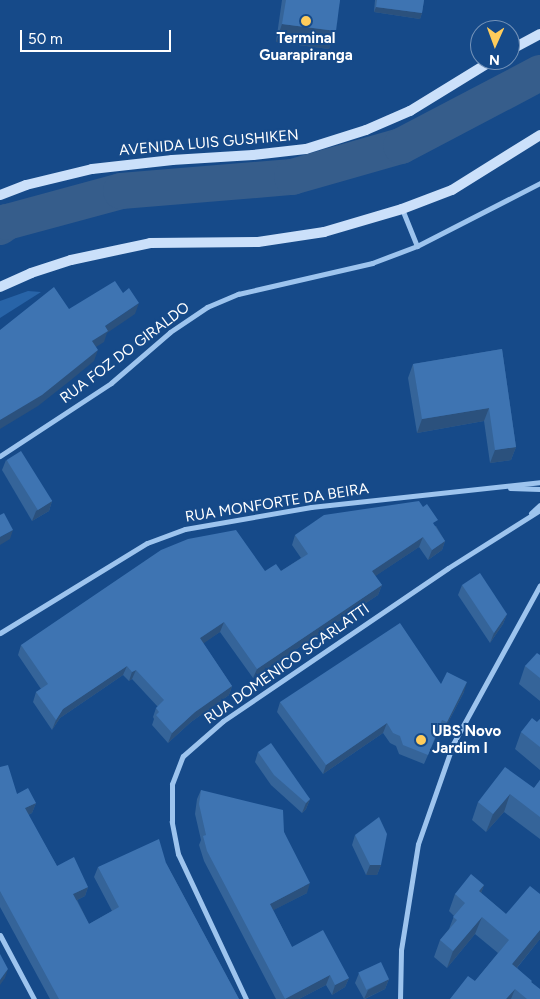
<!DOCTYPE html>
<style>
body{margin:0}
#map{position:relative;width:540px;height:999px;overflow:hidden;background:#164a89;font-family:Figtree,sans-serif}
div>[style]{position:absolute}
.green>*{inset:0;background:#2864a8}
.river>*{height:36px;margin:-18px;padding:0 18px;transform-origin:18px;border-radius:18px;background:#365d8b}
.street>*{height:5px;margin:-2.5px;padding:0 2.5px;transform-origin:2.5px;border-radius:2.5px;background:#9dc4ee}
.secondary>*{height:10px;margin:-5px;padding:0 5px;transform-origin:5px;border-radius:5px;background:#cbe0fa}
.wall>*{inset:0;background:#356499}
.shaded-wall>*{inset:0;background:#2b517d}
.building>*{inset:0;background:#3e74b2;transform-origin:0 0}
.dots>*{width:14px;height:14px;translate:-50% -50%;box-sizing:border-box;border:2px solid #164a89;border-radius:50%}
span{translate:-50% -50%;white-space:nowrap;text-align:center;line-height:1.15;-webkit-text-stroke:4px #164a89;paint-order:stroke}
.poi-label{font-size:15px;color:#fff;font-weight:700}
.left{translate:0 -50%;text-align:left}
.street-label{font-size:15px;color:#fff}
.north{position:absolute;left:470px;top:20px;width:50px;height:50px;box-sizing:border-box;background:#164a89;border:1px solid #7392b8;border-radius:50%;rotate:182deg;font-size:14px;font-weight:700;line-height:20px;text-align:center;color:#fff}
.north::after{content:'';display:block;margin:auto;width:18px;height:22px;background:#ffcc5b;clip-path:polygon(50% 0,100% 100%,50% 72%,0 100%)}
.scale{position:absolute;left:20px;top:30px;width:151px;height:22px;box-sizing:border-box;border:2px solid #fff;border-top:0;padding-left:6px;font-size:15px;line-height:18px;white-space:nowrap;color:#fff;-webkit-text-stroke:4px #164a89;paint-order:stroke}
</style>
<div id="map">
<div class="green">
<i style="clip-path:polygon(28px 291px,41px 292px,0 318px,0 301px)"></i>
</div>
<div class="river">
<i style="left:0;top:227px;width:9px;rotate:-36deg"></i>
<i style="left:7px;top:222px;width:118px;rotate:-15.2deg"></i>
<i style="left:121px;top:191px;width:172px;rotate:-4.7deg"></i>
<i style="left:292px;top:177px;width:113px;rotate:-15.9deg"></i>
<i style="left:401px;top:146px;width:157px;rotate:-27.7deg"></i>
</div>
<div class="street">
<i style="left:402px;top:209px;width:40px;rotate:68deg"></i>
<i style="left:0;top:456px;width:133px;rotate:-33.3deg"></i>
<i style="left:111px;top:383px;width:78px;rotate:-40.8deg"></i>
<i style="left:170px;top:332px;width:45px;rotate:-34deg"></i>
<i style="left:207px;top:307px;width:34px;rotate:-23deg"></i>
<i style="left:238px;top:294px;width:138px;rotate:-13deg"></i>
<i style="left:372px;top:263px;width:48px;rotate:-20.7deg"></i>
<i style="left:417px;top:246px;width:138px;rotate:-27.1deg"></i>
<i style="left:510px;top:488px;width:30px;rotate:2deg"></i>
<i style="left:531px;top:513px;width:12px;rotate:-42deg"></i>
<i style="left:0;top:633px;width:172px;rotate:-31.5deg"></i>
<i style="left:147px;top:543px;width:40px;rotate:-20.2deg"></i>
<i style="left:185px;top:529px;width:128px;rotate:-9.9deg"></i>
<i style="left:311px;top:507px;width:230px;rotate:-6.2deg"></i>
<i style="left:0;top:935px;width:72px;rotate:62deg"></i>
<i style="left:246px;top:999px;width:160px;rotate:-115.1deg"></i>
<i style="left:178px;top:854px;width:33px;rotate:-101deg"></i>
<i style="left:172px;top:822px;width:38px;rotate:-90deg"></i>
<i style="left:172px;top:784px;width:30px;rotate:-69deg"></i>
<i style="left:183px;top:756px;width:53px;rotate:-41.2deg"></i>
<i style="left:223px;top:721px;width:272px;rotate:-34.2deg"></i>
<i style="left:448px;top:568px;width:109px;rotate:-32.2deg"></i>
<i style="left:400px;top:999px;width:49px;rotate:-88.8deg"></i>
<i style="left:401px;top:950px;width:107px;rotate:-80.9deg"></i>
<i style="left:418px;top:844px;width:106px;rotate:-70.7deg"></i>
<i style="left:453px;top:744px;width:181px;rotate:-61.3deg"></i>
</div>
<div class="secondary">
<i style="left:510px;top:50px;width:34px;rotate:-28deg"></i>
<i style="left:0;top:195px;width:28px;rotate:-21deg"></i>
<i style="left:26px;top:185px;width:68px;rotate:-13.6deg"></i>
<i style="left:92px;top:169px;width:81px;rotate:-6.4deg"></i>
<i style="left:172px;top:160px;width:81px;rotate:-3.5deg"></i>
<i style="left:253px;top:155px;width:53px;rotate:-6.5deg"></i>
<i style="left:306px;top:149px;width:63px;rotate:-17.6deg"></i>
<i style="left:366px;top:130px;width:48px;rotate:-23.4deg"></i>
<i style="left:410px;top:111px;width:97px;rotate:-31.6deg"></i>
<i style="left:0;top:287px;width:34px;rotate:-24deg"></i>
<i style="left:31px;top:273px;width:42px;rotate:-18deg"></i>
<i style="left:71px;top:260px;width:81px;rotate:-12.1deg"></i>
<i style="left:150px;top:243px;width:108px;rotate:-0.5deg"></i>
<i style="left:258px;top:242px;width:67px;rotate:-8.6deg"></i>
<i style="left:324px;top:232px;width:81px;rotate:-16.4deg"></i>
<i style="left:402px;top:209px;width:53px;rotate:-20.8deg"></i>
<i style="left:452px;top:190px;width:104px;rotate:-32deg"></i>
</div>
<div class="wall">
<i style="clip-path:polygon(282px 0,340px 0,329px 49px,276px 42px)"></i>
<i style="clip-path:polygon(375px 0,424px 0,422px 13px,420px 19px,374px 12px)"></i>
<i style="clip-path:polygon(502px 349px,516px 447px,511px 460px,490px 463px,484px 421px,417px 433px,408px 378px,413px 364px)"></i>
<i style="clip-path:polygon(6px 460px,52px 501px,49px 511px,32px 521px,2px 470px)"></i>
<i style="clip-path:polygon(436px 526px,445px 541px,442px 550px,428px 560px,419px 547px,375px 576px,382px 585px,378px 595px,253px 678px,220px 632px,203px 643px,232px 686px,229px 695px,191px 722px,168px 743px,152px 725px,154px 719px,153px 717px,156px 708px,158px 707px,132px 679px,129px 681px,123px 675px,60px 718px,52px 730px,33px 702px,36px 692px,41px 689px,18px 655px,21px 645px,265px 571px,281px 571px,301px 558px,292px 545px,295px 535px)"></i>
<i style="clip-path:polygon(462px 585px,507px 614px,503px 624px,490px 643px,458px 595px)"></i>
<i style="clip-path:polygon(540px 655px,540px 701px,519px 684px,525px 666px)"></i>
<i style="clip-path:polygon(441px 684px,464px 692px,443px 732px,439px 730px,424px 764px,399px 754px,396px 746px,390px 743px,383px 733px,323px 774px,277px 712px,280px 702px)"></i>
<i style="clip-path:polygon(540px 719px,540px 770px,515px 749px,521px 732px,537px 722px)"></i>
<i style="clip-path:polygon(258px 752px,310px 799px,306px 809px,302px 813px,271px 785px,255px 762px)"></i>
<i style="clip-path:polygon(0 767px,17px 794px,36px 803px,32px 813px,28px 815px,57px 866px,88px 887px,85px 896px,77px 900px,89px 924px,112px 911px,94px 877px,98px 867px,166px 863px,239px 999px,50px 999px,0 907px)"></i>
<i style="clip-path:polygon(540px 780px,540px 839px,504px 812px,486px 832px,472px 820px,478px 802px,534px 788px)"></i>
<i style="clip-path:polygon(201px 790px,284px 832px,307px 893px,273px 910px,292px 947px,349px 978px,345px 987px,332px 995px,326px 985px,299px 999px,276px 999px,204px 861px,199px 845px,201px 840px,195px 814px,197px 799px)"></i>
<i style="clip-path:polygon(355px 835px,381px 865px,377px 875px,366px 875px,352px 845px)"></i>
<i style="clip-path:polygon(484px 885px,481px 893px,506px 914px,540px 894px,540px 939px,517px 968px,532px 983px,540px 999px,450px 999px,475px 981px,498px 953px,475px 934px,447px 968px,434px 957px,440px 940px,449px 929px,454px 916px,449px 911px,455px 894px)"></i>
<i style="clip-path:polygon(359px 973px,389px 979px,385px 989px,365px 999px,364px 999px,355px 983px)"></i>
</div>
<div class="shaded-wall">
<i style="clip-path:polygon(376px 7px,422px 13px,420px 19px,374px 12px)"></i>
<i style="clip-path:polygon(282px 24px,336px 31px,329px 49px,276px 42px)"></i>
<i style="clip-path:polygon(139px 303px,135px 314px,107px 333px,104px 342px,88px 352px,92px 341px,105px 326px)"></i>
<i style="clip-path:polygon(98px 350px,94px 361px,71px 380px,38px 406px,0 429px,0 420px)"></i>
<i style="clip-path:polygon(489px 408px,484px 421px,417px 433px,422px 419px)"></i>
<i style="clip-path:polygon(516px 447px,511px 460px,490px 463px,495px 450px)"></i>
<i style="clip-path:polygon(52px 501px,49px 511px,32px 521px,36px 511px)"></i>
<i style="clip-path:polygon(13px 530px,10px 539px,0 545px,0 537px)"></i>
<i style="clip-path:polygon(423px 537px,419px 547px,368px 581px,372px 571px)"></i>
<i style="clip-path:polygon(445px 541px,442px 550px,428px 560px,432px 550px)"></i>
<i style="clip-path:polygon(382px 585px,378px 595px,253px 678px,257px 669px)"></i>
<i style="clip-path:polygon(507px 614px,503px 624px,490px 643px,494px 633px)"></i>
<i style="clip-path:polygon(224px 622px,220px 632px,197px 648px,200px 638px)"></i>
<i style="clip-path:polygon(127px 666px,123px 675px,60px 718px,52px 730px,56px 720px,63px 709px)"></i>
<i style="clip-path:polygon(136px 670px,132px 679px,129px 681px,132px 672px)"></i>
<i style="clip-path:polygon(467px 682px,464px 692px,443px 732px,447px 722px)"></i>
<i style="clip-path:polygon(232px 686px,229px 695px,191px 722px,168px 743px,172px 733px,195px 712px)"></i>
<i style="clip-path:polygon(387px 723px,383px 733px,323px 774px,326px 765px)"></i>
<i style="clip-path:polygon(510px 794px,504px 812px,486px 832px,493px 814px)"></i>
<i style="clip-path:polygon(310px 799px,306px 809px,302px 813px,306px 803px)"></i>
<i style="clip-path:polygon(36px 803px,32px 813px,21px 818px,25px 808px)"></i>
<i style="clip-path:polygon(370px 865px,381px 865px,377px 875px,366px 875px)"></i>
<i style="clip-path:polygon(310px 883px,307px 893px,266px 914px,270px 904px)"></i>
<i style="clip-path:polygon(484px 885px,478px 902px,479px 891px)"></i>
<i style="clip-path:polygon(88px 887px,85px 896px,69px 904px,73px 894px)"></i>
<i style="clip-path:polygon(482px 917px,475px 934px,447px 968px,453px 951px)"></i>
<i style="clip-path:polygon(540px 930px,540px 939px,506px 981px,512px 964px)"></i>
<i style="clip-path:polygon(8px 969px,5px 978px,0 985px,0 980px)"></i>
<i style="clip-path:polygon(330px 975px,326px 985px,299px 999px,284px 999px)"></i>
<i style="clip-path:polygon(349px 978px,345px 987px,332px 995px,335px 985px)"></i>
<i style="clip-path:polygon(389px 979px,385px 989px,364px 999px,368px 990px)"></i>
<i style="clip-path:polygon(515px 989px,511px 999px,506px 999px)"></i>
</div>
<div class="building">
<i style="clip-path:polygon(286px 0,340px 0,336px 31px,282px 24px)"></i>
<i style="clip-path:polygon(377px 0,424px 0,422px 13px,376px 7px)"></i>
<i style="clip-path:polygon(115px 281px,123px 293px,129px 288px,139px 303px,105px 326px,108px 331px,92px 341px,98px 350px,42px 395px,0 420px,0 330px,54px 287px,69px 309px)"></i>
<i style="clip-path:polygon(502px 349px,516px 447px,495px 450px,489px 408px,422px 419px,413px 364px)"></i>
<i style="left:21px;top:451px;width:59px;height:17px;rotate:58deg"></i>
<i style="clip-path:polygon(419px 501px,423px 507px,427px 504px,438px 520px,433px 523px,445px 541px,432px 550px,423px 537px,372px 571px,382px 585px,257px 669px,224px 622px,200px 638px,232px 686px,195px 712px,172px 733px,156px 715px,159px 712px,156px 708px,164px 700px,136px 670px,132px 672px,127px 666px,63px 709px,56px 720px,36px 692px,48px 684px,21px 645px,161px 550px,188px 539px,236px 530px,265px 571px,276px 564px,281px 571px,308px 554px,295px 535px,324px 515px)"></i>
<i style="clip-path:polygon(4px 513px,13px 530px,0 537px,0 515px)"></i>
<i style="clip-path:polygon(480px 573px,507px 614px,494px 633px,462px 585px)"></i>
<i style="clip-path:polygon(400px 623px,441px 684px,447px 672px,467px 682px,447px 722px,442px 720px,428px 755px,403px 745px,400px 736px,393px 733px,387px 723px,326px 765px,280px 702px)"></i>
<i style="clip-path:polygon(537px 653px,540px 655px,540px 678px,525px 666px)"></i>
<i style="clip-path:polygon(532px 718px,537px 722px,540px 719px,540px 747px,521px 732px)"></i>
<i style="clip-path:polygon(271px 743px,310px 799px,306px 803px,274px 775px,258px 752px)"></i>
<i style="clip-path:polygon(8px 765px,17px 794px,28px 788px,36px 803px,25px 808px,57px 866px,74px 857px,88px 887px,73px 894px,89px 924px,119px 907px,98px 867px,159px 839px,166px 863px,239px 999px,59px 999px,0 891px,0 767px)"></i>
<i style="clip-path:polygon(505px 767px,534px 788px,540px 780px,540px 817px,510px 794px,493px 814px,478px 802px)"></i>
<i style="clip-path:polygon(201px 790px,283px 810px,284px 832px,310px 883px,270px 904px,292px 947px,323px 930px,349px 978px,335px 985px,330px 975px,285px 999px,207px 851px,203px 836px,206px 835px,199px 804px)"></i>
<i style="clip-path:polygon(379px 817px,387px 834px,381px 865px,370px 865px,355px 835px)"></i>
<i style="clip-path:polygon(471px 874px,484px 885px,479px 891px,506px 914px,530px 886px,540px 894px,540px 930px,512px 964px,532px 981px,531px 982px,540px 989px,540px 999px,527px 999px,515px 989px,506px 999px,450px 999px,468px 976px,475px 981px,509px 940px,482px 917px,453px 951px,440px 940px,457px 920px,453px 917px,465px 903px,455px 894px)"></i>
<i style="clip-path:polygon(0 954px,8px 969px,0 980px)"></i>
<i style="left:381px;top:962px;width:19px;height:25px;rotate:65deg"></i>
</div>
<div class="dots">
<i style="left:306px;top:21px;background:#ffcc5b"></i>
<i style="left:421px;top:740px;background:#ffcc5b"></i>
</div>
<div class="poi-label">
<span style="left:306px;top:47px">Terminal<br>Guarapiranga</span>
<span class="left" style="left:432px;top:740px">UBS Novo<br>Jardim I</span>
</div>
<div class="street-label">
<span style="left:209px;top:143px;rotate:-5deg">AVENIDA LUIS GUSHIKEN</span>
<span style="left:125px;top:353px;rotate:-37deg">RUA FOZ DO GIRALDO</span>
<span style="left:277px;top:503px;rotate:-9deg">RUA MONFORTE DA BEIRA</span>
<span style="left:287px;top:664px;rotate:-35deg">RUA DOMENICO SCARLATTI</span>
</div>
<div class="north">N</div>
<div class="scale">50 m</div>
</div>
